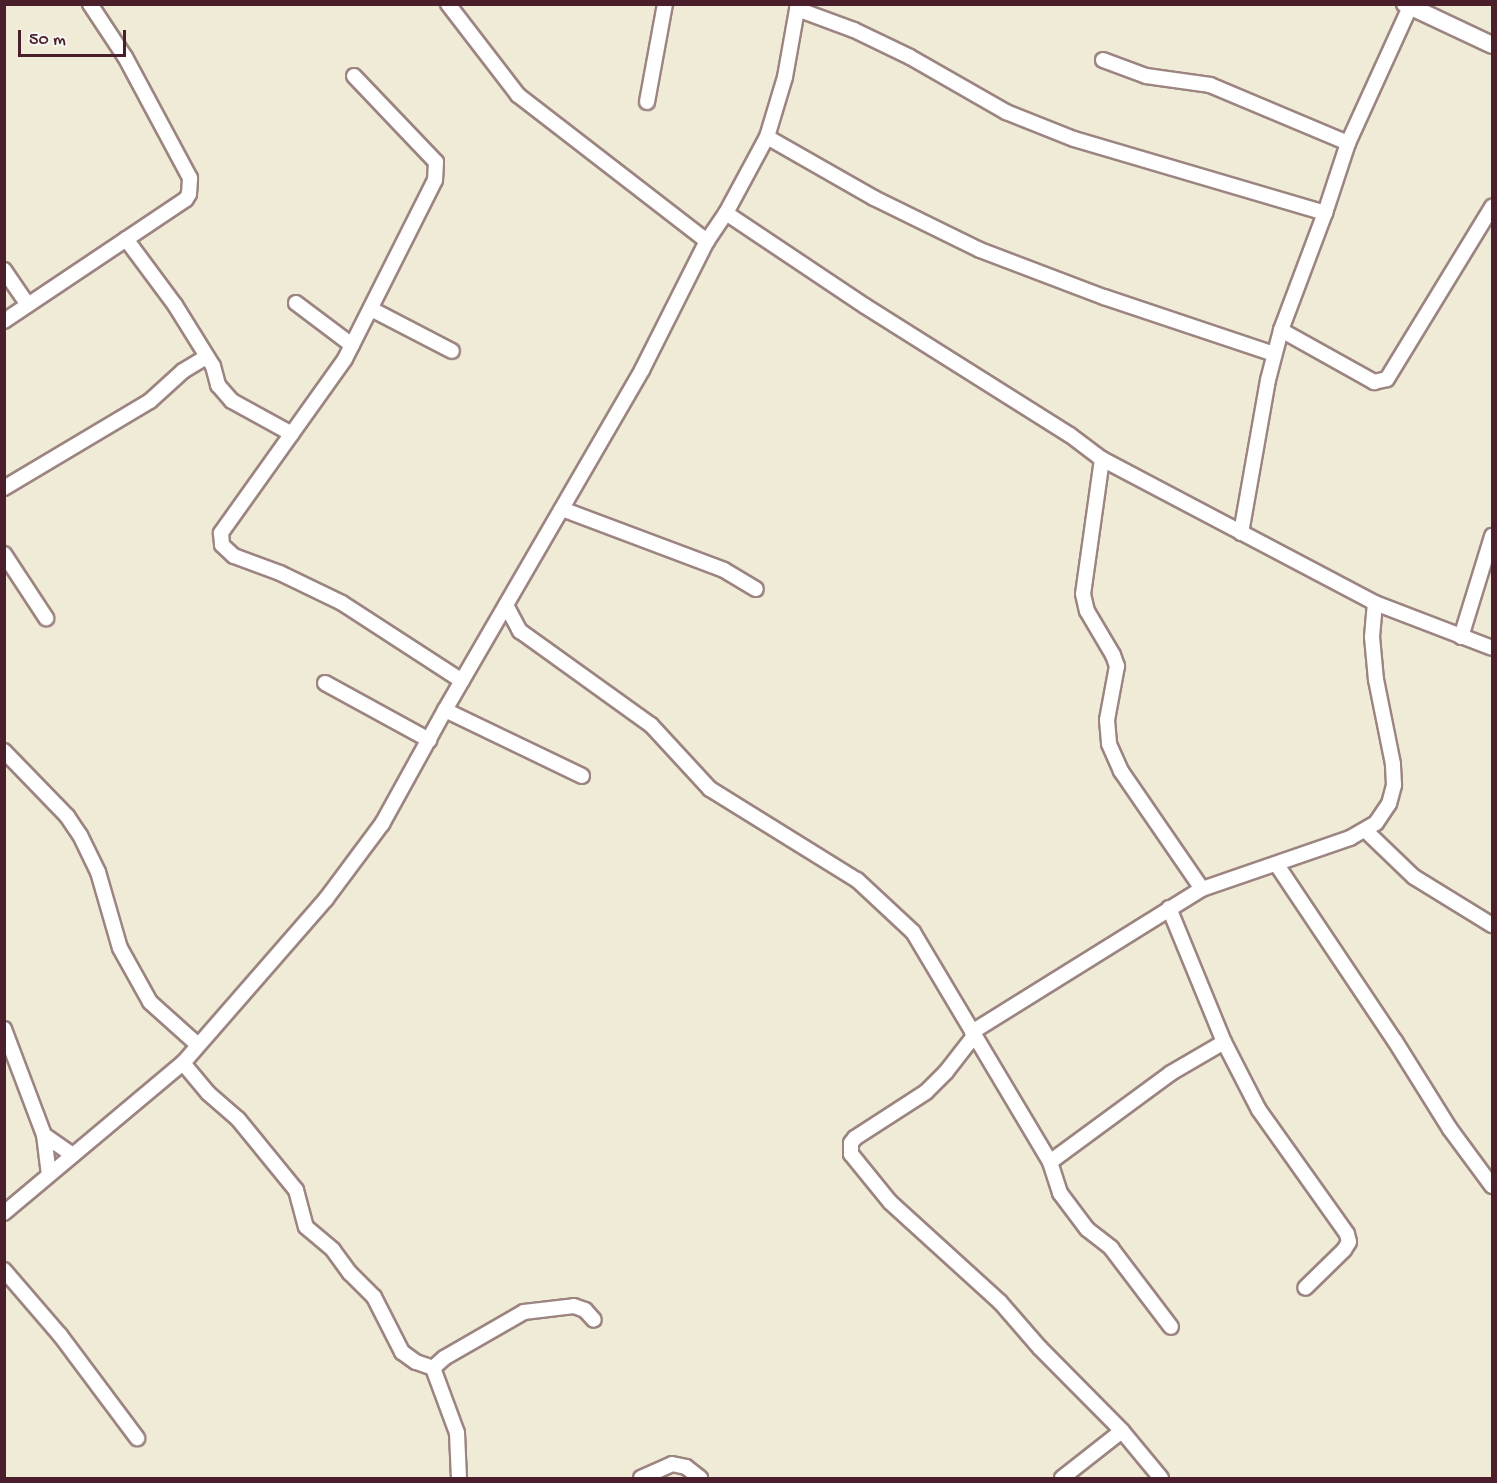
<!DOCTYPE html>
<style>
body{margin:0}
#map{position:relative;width:1497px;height:1483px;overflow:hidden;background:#efebd7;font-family:"Gochi Hand",sans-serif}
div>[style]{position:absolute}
.roads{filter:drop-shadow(2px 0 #9c8581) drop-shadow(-2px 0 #9c8581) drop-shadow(0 2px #9c8581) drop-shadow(0 -2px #9c8581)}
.minor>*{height:14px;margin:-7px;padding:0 7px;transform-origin:7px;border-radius:7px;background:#fff}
.tertiary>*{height:16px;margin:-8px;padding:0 8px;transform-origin:8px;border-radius:8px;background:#fff}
span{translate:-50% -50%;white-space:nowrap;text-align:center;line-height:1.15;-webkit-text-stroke:5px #f6f6f2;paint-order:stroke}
.frame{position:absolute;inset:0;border:6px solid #4a1f2b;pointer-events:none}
.scale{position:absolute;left:18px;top:30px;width:108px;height:27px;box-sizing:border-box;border:3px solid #4a1f2b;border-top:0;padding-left:8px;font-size:18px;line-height:21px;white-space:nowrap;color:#4a1f2b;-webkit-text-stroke:4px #f6f6f2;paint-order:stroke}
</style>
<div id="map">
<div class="roads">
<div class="minor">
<i style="left:448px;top:4px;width:115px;rotate:52.4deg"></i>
<i style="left:518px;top:95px;width:239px;rotate:37.7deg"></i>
<i style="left:797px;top:9px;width:61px;rotate:20.2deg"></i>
<i style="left:854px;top:30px;width:62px;rotate:25.7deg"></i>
<i style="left:910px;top:57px;width:111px;rotate:29.8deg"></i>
<i style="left:1006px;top:112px;width:73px;rotate:21.7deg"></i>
<i style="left:1074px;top:139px;width:262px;rotate:16.4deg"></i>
<i style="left:1103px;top:60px;width:46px;rotate:20.4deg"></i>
<i style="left:1146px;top:76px;width:65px;rotate:8deg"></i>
<i style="left:1210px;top:85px;width:150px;rotate:22.8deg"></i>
<i style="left:354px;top:76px;width:119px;rotate:46.4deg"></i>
<i style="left:436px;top:162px;width:18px;rotate:93deg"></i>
<i style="left:435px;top:180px;width:200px;rotate:116.7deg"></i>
<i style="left:345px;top:359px;width:214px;rotate:125.5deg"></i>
<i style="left:221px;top:533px;width:12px;rotate:85deg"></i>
<i style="left:222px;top:545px;width:16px;rotate:43deg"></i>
<i style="left:234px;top:556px;width:49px;rotate:20.3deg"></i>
<i style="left:280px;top:573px;width:69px;rotate:25.8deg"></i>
<i style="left:342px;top:603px;width:143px;rotate:33deg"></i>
<i style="left:647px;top:102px;width:100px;rotate:-79.6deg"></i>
<i style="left:767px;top:137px;width:123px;rotate:29.7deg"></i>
<i style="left:874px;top:198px;width:118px;rotate:26.1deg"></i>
<i style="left:980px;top:250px;width:133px;rotate:20.8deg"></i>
<i style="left:1104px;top:297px;width:179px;rotate:18.5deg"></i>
<i style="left:726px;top:213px;width:167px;rotate:33.8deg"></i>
<i style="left:865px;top:306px;width:242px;rotate:32.2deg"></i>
<i style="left:1070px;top:435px;width:40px;rotate:37deg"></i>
<i style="left:1102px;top:459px;width:309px;rotate:27.8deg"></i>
<i style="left:1375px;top:603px;width:125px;rotate:21deg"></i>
<i style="left:126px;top:239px;width:82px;rotate:53.4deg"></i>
<i style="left:175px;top:305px;width:72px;rotate:58.1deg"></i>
<i style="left:213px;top:366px;width:20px;rotate:75deg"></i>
<i style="left:218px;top:385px;width:21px;rotate:49deg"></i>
<i style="left:232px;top:401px;width:68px;rotate:28.8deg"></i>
<i style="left:4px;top:270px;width:42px;rotate:55.6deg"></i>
<i style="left:296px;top:303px;width:70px;rotate:36.9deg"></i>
<i style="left:371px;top:309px;width:91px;rotate:27.4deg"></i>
<i style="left:4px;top:321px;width:219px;rotate:-33.8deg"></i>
<i style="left:186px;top:199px;width:6px;rotate:-59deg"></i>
<i style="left:189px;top:194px;width:16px;rotate:-86deg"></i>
<i style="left:190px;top:178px;width:137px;rotate:-118.2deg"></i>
<i style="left:125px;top:57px;width:64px;rotate:-123.4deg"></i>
<i style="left:1281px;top:330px;width:107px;rotate:29.2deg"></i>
<i style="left:1374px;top:382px;width:13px;rotate:-13deg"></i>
<i style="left:1387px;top:379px;width:202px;rotate:-58.6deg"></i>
<i style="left:1102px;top:459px;width:136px;rotate:98deg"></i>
<i style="left:1083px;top:594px;width:17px;rotate:77deg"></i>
<i style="left:1087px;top:611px;width:51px;rotate:59.4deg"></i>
<i style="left:1113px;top:655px;width:12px;rotate:70deg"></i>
<i style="left:1117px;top:666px;width:55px;rotate:100.5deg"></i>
<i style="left:1107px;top:720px;width:24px;rotate:85deg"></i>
<i style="left:1109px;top:744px;width:30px;rotate:66deg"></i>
<i style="left:1121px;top:771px;width:143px;rotate:55.5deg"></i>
<i style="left:4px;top:488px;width:170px;rotate:-30.8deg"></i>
<i style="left:150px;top:401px;width:45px;rotate:-42.3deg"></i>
<i style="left:183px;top:371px;width:27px;rotate:-31deg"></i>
<i style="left:562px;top:509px;width:173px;rotate:20.6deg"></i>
<i style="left:724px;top:570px;width:37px;rotate:31deg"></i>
<i style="left:1241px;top:533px;width:155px;rotate:-80deg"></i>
<i style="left:1268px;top:380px;width:52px;rotate:-75.4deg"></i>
<i style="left:1281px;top:330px;width:125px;rotate:-69.4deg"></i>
<i style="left:1325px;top:213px;width:74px;rotate:-71.8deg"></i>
<i style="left:1348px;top:143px;width:149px;rotate:-65.5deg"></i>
<i style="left:4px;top:554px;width:77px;rotate:56.7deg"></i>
<i style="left:506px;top:605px;width:30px;rotate:62deg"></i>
<i style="left:520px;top:631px;width:161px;rotate:35.7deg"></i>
<i style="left:651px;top:725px;width:87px;rotate:47.3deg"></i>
<i style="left:710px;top:789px;width:173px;rotate:31.8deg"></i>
<i style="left:857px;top:880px;width:76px;rotate:42.9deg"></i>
<i style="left:913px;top:932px;width:268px;rotate:59.2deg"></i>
<i style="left:1050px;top:1162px;width:33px;rotate:72deg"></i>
<i style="left:1060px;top:1193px;width:45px;rotate:53.1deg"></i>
<i style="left:1087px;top:1229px;width:31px;rotate:38deg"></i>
<i style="left:1111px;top:1248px;width:99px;rotate:52.8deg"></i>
<i style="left:1461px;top:637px;width:106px;rotate:-72.9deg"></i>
<i style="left:325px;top:683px;width:119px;rotate:28.7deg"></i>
<i style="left:445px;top:710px;width:152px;rotate:25.7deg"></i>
<i style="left:4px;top:751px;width:91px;rotate:45.9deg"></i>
<i style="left:67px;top:816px;width:23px;rotate:56deg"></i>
<i style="left:80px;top:835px;width:41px;rotate:64.1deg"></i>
<i style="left:98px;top:872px;width:79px;rotate:73.9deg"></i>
<i style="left:120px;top:948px;width:62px;rotate:60.9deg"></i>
<i style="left:150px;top:1002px;width:64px;rotate:41.9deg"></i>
<i style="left:1366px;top:831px;width:66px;rotate:43.8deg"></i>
<i style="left:1414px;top:877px;width:92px;rotate:31.6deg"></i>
<i style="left:1277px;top:865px;width:212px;rotate:56.2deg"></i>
<i style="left:1395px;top:1041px;width:104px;rotate:58deg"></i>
<i style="left:1450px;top:1129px;width:71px;rotate:53.6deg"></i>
<i style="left:1169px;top:908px;width:145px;rotate:67.7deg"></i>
<i style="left:1224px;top:1042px;width:76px;rotate:62.8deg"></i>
<i style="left:1259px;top:1110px;width:152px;rotate:54.6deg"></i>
<i style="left:1347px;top:1234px;width:8px;rotate:76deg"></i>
<i style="left:1349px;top:1242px;width:9px;rotate:122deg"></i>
<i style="left:1344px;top:1250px;width:54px;rotate:135.7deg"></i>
<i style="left:4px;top:1029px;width:113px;rotate:69.3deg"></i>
<i style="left:44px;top:1135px;width:40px;rotate:82.9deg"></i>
<i style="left:972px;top:1032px;width:271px;rotate:-31.9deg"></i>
<i style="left:1202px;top:889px;width:157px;rotate:-19deg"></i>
<i style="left:1350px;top:838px;width:30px;rotate:-30deg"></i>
<i style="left:1376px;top:823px;width:23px;rotate:-56deg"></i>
<i style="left:1389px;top:804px;width:20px;rotate:-75deg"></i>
<i style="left:1394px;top:785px;width:21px;rotate:-93deg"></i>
<i style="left:1393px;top:764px;width:86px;rotate:-101.4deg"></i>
<i style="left:1376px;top:680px;width:43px;rotate:-95.3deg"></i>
<i style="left:1372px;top:637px;width:34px;rotate:-85deg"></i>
<i style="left:974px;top:1036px;width:46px;rotate:127.9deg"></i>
<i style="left:946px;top:1072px;width:28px;rotate:135deg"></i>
<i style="left:926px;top:1092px;width:85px;rotate:147.1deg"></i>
<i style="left:855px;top:1138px;width:6px;rotate:129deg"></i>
<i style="left:851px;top:1143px;width:11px;rotate:90deg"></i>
<i style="left:851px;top:1154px;width:62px;rotate:50.9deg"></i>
<i style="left:890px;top:1202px;width:149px;rotate:42.3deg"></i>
<i style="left:1000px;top:1302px;width:61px;rotate:49deg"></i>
<i style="left:1040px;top:1348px;width:117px;rotate:45.3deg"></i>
<i style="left:1122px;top:1431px;width:61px;rotate:50.3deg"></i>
<i style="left:183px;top:1063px;width:39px;rotate:50deg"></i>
<i style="left:208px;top:1093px;width:40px;rotate:41deg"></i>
<i style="left:238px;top:1119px;width:92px;rotate:50.8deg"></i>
<i style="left:296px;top:1190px;width:38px;rotate:75deg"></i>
<i style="left:306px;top:1227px;width:35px;rotate:40deg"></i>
<i style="left:333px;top:1250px;width:29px;rotate:54deg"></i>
<i style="left:350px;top:1273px;width:34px;rotate:45deg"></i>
<i style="left:374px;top:1297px;width:62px;rotate:63deg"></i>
<i style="left:402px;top:1352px;width:17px;rotate:36deg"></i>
<i style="left:416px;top:1362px;width:18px;rotate:19deg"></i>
<i style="left:433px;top:1368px;width:69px;rotate:69.7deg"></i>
<i style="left:457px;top:1433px;width:45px;rotate:87.5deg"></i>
<i style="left:44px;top:1135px;width:35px;rotate:35deg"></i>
<i style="left:1050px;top:1162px;width:150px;rotate:-36.3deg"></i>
<i style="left:1171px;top:1073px;width:61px;rotate:-30.3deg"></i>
<i style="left:4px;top:1213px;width:234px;rotate:-40deg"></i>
<i style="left:183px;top:1063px;width:218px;rotate:-48.9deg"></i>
<i style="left:326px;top:899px;width:94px;rotate:-53.3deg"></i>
<i style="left:382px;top:824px;width:130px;rotate:-61.1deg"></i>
<i style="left:445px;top:710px;width:393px;rotate:-59.9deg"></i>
<i style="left:642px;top:370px;width:144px;rotate:-63.3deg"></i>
<i style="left:707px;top:241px;width:34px;rotate:-56deg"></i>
<i style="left:726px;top:213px;width:86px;rotate:-61.7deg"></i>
<i style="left:767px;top:137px;width:63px;rotate:-73.3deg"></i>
<i style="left:785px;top:77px;width:74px;rotate:-79.9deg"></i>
<i style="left:4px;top:1270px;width:86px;rotate:49.3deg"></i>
<i style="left:60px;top:1335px;width:129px;rotate:53.2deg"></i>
<i style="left:433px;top:1368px;width:15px;rotate:-42deg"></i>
<i style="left:444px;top:1358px;width:92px;rotate:-29.9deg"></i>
<i style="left:524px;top:1312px;width:50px;rotate:-6.8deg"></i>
<i style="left:574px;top:1306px;width:12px;rotate:20deg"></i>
<i style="left:585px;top:1310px;width:13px;rotate:48deg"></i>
<i style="left:641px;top:1478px;width:34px;rotate:-24deg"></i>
<i style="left:672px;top:1464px;width:14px;rotate:12deg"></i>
<i style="left:686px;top:1467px;width:18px;rotate:38deg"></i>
<i style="left:1062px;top:1478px;width:76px;rotate:-38.1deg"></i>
</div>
<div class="tertiary">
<i style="left:1405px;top:4px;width:96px;rotate:25.2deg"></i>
</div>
</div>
<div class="frame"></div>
<div class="scale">50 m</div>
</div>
